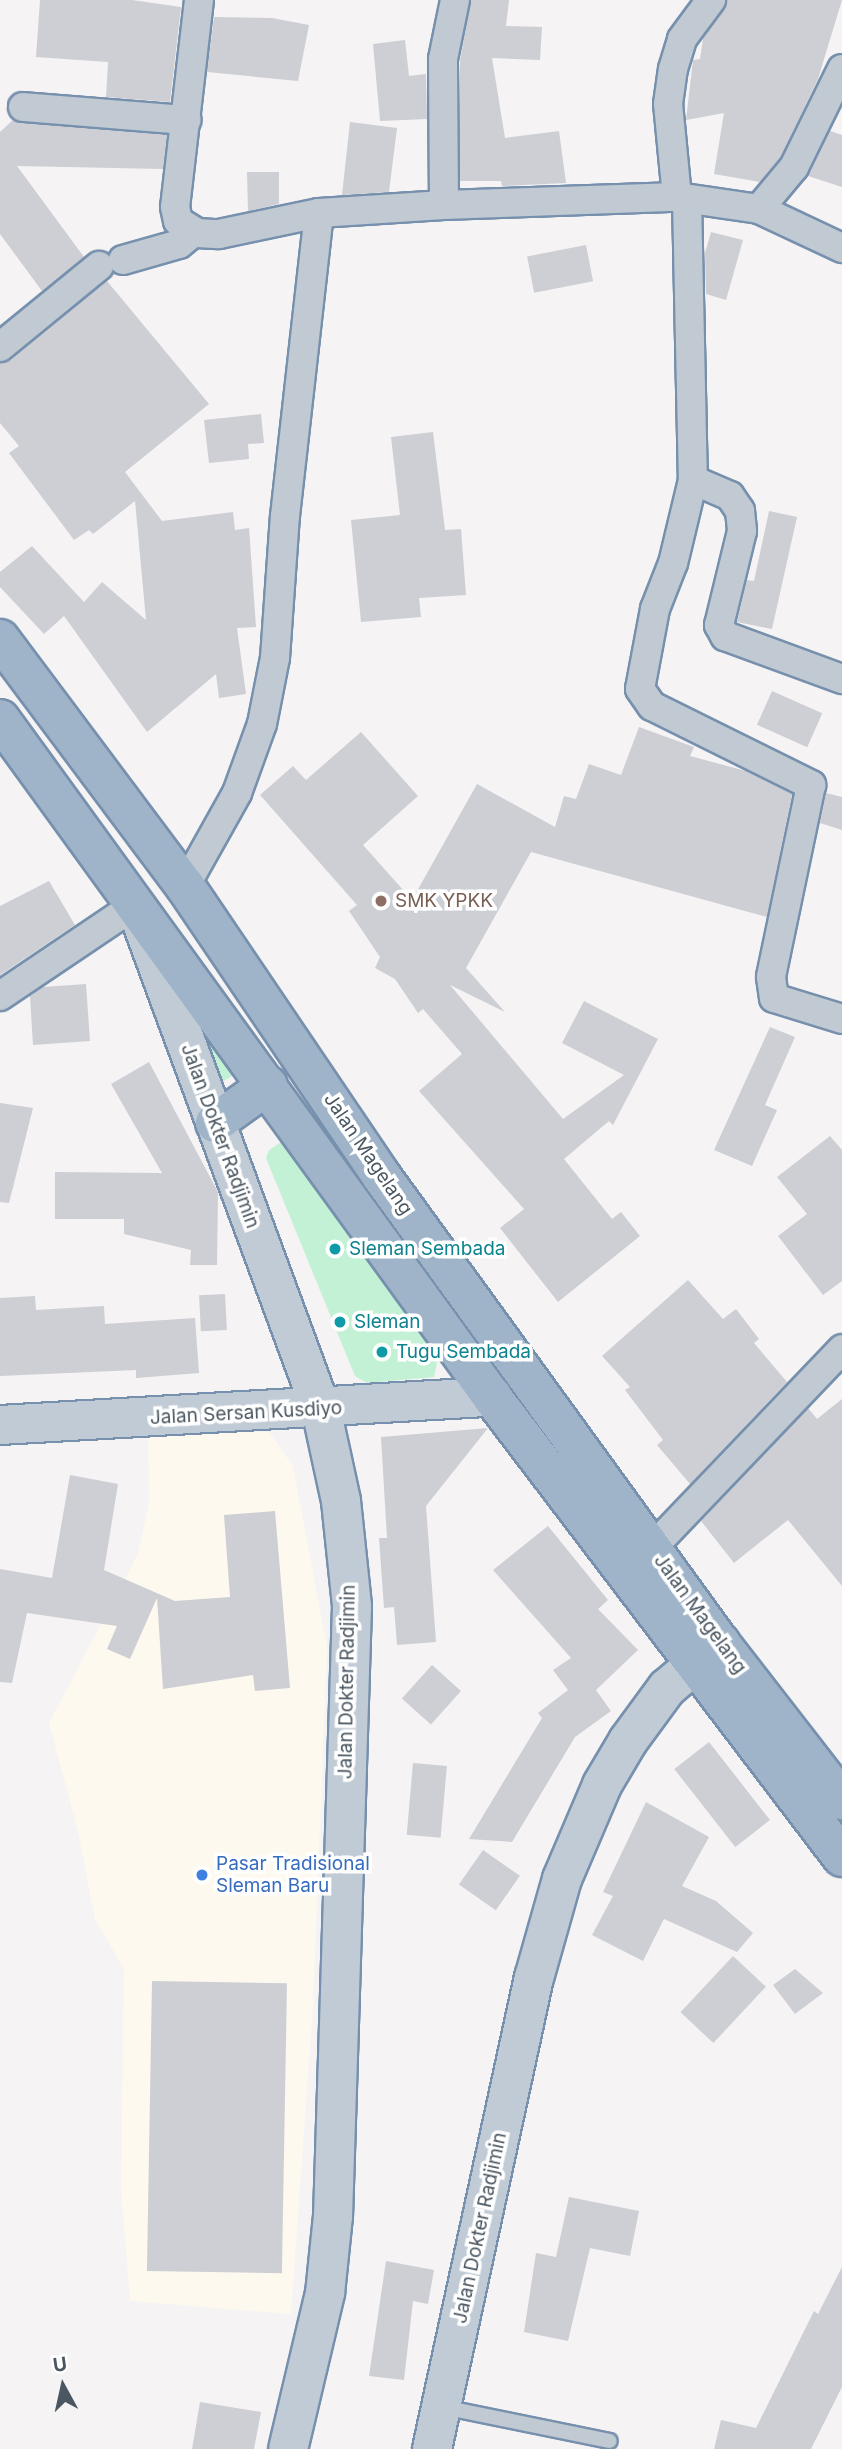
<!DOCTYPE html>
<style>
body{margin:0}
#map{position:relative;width:842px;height:2449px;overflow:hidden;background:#f5f3f3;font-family:Inter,sans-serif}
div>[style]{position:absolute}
.commercial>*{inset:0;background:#fdf9ef}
.green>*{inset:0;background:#c3f1d5}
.building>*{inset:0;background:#cdcfd5;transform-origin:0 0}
.roads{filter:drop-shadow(2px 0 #7690ad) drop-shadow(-2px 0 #7690ad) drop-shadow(0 2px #7690ad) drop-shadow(0 -2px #7690ad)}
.service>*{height:14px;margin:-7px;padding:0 7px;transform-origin:7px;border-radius:7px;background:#c1cad2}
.minor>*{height:28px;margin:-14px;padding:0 14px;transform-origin:14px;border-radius:14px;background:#c1cad2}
.secondary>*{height:38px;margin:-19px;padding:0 19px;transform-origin:19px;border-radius:19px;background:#c1cbd6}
.trunk>*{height:38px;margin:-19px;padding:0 19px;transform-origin:19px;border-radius:19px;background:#9fb4c9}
.dots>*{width:19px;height:19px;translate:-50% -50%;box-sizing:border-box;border:4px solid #fff;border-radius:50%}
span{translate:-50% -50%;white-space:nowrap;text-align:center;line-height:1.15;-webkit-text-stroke:7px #fff;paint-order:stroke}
.education-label{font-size:19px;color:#785e54}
.left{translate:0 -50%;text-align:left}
.street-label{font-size:19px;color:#4a5661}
.culture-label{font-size:19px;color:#0d838f}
.shop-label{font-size:19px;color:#366cbe}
.north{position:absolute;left:28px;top:2351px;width:70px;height:70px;-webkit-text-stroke:5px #fff;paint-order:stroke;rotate:352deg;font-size:19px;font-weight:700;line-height:28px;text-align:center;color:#4a5661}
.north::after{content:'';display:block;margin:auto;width:24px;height:32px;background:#4a5661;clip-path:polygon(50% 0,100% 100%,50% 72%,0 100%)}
</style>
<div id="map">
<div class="commercial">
<i style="clip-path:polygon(148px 1432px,269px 1432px,293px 1466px,327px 1647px,313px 2006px,291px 2314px,130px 2301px,121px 2187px,124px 1969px,95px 1919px,78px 1831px,49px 1723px,138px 1554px,149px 1503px)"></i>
</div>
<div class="green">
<i style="clip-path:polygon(184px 998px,240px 1071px,216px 1086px)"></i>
<i style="clip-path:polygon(283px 1141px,291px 1143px,438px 1359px,434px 1377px,367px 1383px,355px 1376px,266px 1158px,269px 1150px)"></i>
</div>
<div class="building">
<i style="clip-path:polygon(40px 0,132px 0,181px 7px,170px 102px,106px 97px,108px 62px,36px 57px)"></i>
<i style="clip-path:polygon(471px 0,509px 0,506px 26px,542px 27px,540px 60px,492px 58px,505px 138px,559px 131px,566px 183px,502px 186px,501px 181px,460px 181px,460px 61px)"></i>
<i style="clip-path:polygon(727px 0,842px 0,818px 79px,780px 158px,760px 182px,714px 174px,724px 113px,686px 120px,693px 60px,700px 59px,703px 39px)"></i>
<i style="clip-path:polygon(214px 17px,272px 18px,309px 25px,298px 81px,207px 72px)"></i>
<i style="clip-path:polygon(405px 40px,409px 76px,426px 74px,427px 119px,380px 121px,373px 44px)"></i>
<i style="clip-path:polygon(13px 120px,167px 135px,163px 169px,17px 166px,84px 257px,42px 291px,0 234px,0 132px)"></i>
<i style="clip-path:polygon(350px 122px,397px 128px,389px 192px,342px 195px)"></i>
<i style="clip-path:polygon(830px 131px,842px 135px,842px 187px,808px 176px)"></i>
<i style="clip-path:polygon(247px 172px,279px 172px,279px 204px,248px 211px)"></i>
<i style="clip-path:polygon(711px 232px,743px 240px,726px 300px,706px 294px,705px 253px)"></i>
<i style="left:586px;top:245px;width:37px;height:60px;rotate:79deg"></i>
<i style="clip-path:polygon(107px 281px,209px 404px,125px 472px,162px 521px,233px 512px,235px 530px,249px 528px,256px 627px,237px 628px,246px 694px,219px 698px,216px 674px,147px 732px,64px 616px,44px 634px,0 587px,0 572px,32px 546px,84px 602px,102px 582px,146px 620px,135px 501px,93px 534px,89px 530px,74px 540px,9px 453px,19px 446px,0 423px,0 363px,11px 360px)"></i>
<i style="clip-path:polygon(261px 414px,264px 443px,248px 444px,249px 459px,209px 463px,204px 420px)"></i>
<i style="clip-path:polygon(433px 432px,445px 530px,461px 529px,466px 595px,419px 598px,421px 617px,361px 622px,351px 520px,400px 515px,391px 437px)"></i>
<i style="clip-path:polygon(769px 511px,797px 517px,772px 629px,737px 622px,747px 580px,754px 581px)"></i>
<i style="left:772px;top:691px;width:55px;height:37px;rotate:24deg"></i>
<i style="clip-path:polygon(639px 727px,694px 747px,690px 756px,746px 771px,792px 794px,767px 917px,531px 852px,466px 968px,505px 1012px,450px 985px,563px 1119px,624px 1075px,562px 1043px,584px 1001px,658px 1039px,613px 1125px,609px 1121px,564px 1159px,612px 1219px,621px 1212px,640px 1236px,558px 1302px,500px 1228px,524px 1209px,419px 1091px,462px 1054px,423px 1009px,418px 1013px,395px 979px,375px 968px,380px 957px,349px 911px,357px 905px,260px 795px,293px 766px,306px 780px,361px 732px,418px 796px,363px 845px,412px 900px,477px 784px,555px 827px,564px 796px,576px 799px,589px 764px,621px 775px)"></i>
<i style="clip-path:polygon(826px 793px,842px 797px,842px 830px,820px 823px)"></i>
<i style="clip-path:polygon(49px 881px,75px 925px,0 975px,0 906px)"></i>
<i style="clip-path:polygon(86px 984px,90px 1041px,33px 1045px,30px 996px,43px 987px)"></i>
<i style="clip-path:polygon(770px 1027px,795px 1037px,765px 1105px,777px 1110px,752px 1166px,714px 1150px)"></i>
<i style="clip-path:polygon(149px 1062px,218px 1192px,217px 1265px,190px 1265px,191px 1250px,124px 1234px,124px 1219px,55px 1219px,55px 1172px,162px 1173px,111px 1084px)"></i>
<i style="clip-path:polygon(0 1103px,33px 1108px,9px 1203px,0 1202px)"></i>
<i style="clip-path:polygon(830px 1136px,842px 1150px,842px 1281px,823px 1295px,778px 1236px,807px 1214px,777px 1177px)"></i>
<i style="clip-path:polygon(688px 1280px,723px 1319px,736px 1309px,759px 1339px,754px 1343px,787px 1382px,690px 1484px,657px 1445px,663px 1440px,625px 1390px,630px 1387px,602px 1356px)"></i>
<i style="left:225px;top:1294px;width:36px;height:26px;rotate:87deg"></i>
<i style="clip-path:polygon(35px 1296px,36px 1310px,104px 1306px,105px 1324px,195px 1318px,199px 1373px,136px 1378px,136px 1370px,0 1376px,0 1298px)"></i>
<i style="clip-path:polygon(842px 1399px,842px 1586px,788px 1520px,734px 1563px,701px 1521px,808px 1408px,817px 1419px)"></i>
<i style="clip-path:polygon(488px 1428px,426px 1506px,436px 1642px,397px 1645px,394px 1607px,384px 1608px,379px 1538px,387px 1538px,381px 1437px)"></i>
<i style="clip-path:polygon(70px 1475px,118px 1484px,104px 1570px,175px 1601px,230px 1597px,224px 1515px,275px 1511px,290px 1688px,255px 1691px,253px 1675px,163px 1689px,157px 1598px,130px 1659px,107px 1649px,117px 1626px,27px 1613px,12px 1683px,0 1682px,0 1569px,52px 1578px)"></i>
<i style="clip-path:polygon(548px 1526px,608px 1600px,598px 1609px,638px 1650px,596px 1690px,611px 1711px,575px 1737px,512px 1842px,469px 1839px,542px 1718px,538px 1713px,568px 1690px,553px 1670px,571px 1658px,493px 1570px)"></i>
<i style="left:432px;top:1665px;width:39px;height:45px;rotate:42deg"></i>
<i style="left:709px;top:1742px;width:99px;height:44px;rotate:52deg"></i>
<i style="left:413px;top:1763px;width:34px;height:72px;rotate:5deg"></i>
<i style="clip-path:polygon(646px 1802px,709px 1837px,682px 1886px,716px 1901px,753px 1933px,737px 1952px,664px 1919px,643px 1961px,592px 1935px,613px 1896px,603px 1892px)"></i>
<i style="left:483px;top:1850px;width:45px;height:42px;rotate:35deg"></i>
<i style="left:733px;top:1956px;width:45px;height:77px;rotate:43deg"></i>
<i style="clip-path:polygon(795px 1969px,823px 1993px,795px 2014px,773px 1985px)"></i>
<i style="left:152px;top:1981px;width:135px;height:290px;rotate:1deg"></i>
<i style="clip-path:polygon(569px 2197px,639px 2211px,630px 2256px,590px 2248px,568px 2341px,524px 2332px,536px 2253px,556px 2257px)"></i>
<i style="clip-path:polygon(386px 2261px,434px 2270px,428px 2304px,413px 2301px,404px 2380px,369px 2376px)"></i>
<i style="clip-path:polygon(842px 2267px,842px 2387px,811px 2449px,714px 2449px,721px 2420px,756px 2428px,814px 2311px,818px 2314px)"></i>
<i style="clip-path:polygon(200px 2402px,261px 2412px,254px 2449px,192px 2449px)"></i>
</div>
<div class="roads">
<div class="service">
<i style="left:443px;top:2407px;width:170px;rotate:11.5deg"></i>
</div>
<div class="minor">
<i style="left:199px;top:0;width:208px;rotate:96.6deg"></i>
<i style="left:175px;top:207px;width:14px;rotate:78deg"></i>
<i style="left:178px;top:221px;width:22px;rotate:32deg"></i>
<i style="left:197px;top:233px;width:22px;rotate:3deg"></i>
<i style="left:219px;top:234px;width:102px;rotate:-11.9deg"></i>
<i style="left:319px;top:213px;width:125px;rotate:-3.7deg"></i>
<i style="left:444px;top:205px;width:233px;rotate:-2deg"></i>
<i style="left:677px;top:197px;width:83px;rotate:8.3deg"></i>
<i style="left:759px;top:209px;width:55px;rotate:-50.2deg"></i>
<i style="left:794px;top:167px;width:109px;rotate:-63.9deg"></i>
<i style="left:23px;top:107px;width:164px;rotate:4.6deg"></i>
<i style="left:677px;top:197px;width:93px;rotate:-95.5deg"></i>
<i style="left:668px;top:104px;width:35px;rotate:-82deg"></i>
<i style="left:673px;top:69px;width:31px;rotate:-73deg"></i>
<i style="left:682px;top:39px;width:49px;rotate:-53.4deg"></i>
<i style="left:687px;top:199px;width:281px;rotate:88.8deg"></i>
<i style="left:693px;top:480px;width:40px;rotate:23.4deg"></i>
<i style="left:730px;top:496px;width:18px;rotate:56deg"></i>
<i style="left:740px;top:511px;width:20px;rotate:84deg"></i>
<i style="left:742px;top:531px;width:97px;rotate:103.7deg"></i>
<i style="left:719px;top:625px;width:13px;rotate:61deg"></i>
<i style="left:725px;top:636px;width:125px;rotate:20.2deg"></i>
<i style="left:444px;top:205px;width:146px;rotate:-90.4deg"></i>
<i style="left:443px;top:59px;width:60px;rotate:-78.5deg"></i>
<i style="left:759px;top:209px;width:92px;rotate:25.2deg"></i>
<i style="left:123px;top:260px;width:58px;rotate:-15.9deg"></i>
<i style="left:179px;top:244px;width:19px;rotate:-39deg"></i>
<i style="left:0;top:347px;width:128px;rotate:-39.3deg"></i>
<i style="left:693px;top:480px;width:85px;rotate:103.5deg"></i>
<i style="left:673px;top:563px;width:49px;rotate:111.4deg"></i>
<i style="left:655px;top:609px;width:81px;rotate:100.6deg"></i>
<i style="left:640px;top:689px;width:21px;rotate:55deg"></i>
<i style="left:652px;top:706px;width:178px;rotate:26.4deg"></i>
<i style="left:811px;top:785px;width:196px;rotate:101.8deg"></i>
<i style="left:771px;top:977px;width:21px;rotate:82deg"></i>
<i style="left:774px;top:998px;width:71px;rotate:17.2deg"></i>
<i style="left:185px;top:886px;width:107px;rotate:-60.8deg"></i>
<i style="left:237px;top:793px;width:73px;rotate:-70.1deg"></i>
<i style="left:262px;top:724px;width:67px;rotate:-78.9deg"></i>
<i style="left:275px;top:658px;width:142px;rotate:-86deg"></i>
<i style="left:285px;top:516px;width:305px;rotate:-83.6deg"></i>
<i style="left:0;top:996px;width:163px;rotate:-34deg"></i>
<i style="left:652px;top:1548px;width:275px;rotate:-46.3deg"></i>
</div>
<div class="secondary">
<i style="left:142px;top:923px;width:518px;rotate:69.78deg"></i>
<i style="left:321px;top:1409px;width:94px;rotate:77.7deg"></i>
<i style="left:341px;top:1501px;width:106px;rotate:84deg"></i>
<i style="left:352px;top:1606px;width:610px;rotate:91.78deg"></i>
<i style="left:333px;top:2216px;width:77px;rotate:95.9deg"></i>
<i style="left:325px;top:2293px;width:160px;rotate:103.3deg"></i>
<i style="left:0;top:1425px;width:493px;rotate:-3.3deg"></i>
<i style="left:432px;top:2449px;width:482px;rotate:-77.8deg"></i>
<i style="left:534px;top:1978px;width:103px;rotate:-74.2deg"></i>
<i style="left:562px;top:1879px;width:102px;rotate:-66.9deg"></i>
<i style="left:602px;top:1785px;width:51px;rotate:-59.4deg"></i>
<i style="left:628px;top:1741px;width:66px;rotate:-53.7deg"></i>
<i style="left:667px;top:1688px;width:70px;rotate:-40.3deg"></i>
</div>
<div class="trunk">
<i style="left:0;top:639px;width:309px;rotate:53.2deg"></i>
<i style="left:185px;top:886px;width:351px;rotate:55.9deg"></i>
<i style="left:382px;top:1177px;width:576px;rotate:54.05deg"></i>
<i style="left:720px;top:1643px;width:199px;rotate:52.2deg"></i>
<i style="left:0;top:719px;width:838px;rotate:54.03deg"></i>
<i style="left:492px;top:1397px;width:578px;rotate:52.73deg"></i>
<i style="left:215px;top:1123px;width:65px;rotate:-35.6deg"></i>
</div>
</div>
<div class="dots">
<i style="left:381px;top:901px;background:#8d6e63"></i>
<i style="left:335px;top:1249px;background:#0f9aa8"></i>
<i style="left:340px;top:1322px;background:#0f9aa8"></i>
<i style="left:382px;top:1352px;background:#0f9aa8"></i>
<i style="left:202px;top:1875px;background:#3f7fe0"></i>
</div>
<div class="education-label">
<span class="left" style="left:395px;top:901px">SMK YPKK</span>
</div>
<div class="street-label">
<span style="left:220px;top:1136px;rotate:70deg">Jalan Dokter Radjimin</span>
<span style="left:368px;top:1154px;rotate:56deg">Jalan Magelang</span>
<span style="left:246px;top:1413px;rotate:-3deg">Jalan Sersan Kusdiyo</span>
<span style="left:700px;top:1614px;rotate:54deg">Jalan Magelang</span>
<span style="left:347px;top:1682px;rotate:-89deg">Jalan Dokter Radjimin</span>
<span style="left:480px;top:2228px;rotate:-78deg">Jalan Dokter Radjimin</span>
</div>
<div class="culture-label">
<span class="left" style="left:349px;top:1249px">Sleman Sembada</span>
<span class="left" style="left:354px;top:1322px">Sleman</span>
<span class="left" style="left:396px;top:1352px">Tugu Sembada</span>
</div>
<div class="shop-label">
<span class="left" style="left:216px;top:1875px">Pasar Tradisional<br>Sleman Baru</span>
</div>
<div class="north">U</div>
</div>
